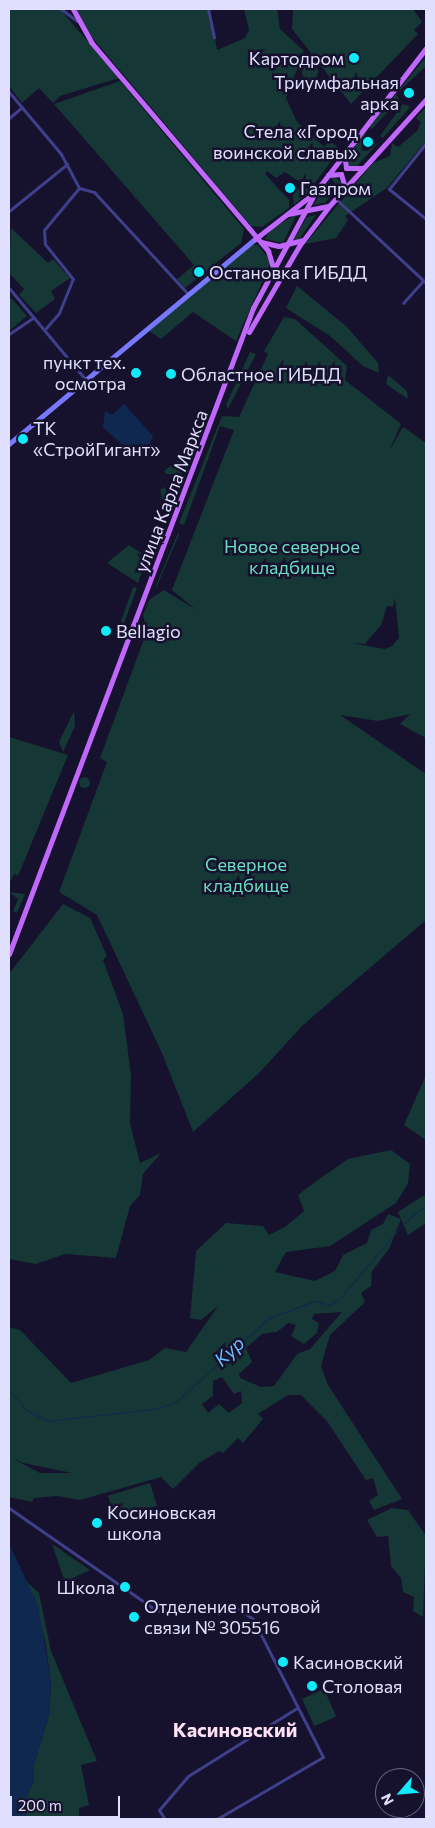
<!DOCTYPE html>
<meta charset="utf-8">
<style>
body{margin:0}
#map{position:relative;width:435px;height:1828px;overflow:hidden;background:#16122d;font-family:Commissioner,sans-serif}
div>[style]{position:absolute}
.green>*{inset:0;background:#153735;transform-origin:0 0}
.round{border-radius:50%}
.water>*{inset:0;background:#0f2850}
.stream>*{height:1px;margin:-0.5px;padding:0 0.5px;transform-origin:0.5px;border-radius:0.5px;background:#0f2850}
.street>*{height:3px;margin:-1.5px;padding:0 1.5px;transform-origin:1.5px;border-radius:1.5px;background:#3f3f8b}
.secondary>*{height:4.5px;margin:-2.25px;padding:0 2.25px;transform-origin:2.25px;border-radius:2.25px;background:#7878fc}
.primary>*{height:5px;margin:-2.5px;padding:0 2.5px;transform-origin:2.5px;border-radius:2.5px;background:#c168fc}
.dots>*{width:14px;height:14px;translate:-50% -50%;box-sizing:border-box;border:2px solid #16122d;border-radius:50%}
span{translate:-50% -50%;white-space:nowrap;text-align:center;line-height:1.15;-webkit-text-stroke:5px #16122d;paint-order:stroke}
.poi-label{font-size:18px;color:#e1dffe}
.right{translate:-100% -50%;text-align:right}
.left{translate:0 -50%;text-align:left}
.street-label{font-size:18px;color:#e1dffe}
.park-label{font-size:18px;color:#6adfbf}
.water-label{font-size:19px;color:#6fbefc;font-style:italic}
.quarter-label{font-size:20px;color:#fee1f4;font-weight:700}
.frame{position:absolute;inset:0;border:10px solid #e1dffe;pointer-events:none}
.north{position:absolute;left:375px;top:1768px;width:50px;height:50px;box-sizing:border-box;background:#16122d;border:1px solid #676481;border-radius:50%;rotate:243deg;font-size:14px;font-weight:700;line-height:20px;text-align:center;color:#e1dffe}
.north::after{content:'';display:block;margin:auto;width:18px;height:22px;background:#0fe9fa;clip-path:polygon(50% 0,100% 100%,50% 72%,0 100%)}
.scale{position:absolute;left:10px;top:1796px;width:110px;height:22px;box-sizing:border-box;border:2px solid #e1dffe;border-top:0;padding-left:6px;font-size:15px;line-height:18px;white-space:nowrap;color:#e1dffe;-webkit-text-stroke:4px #16122d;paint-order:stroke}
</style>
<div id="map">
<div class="green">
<i style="clip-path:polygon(9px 9px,60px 9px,119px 78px,60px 96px,53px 103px,39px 88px,22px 103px,9px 86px)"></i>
<i style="clip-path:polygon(76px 9px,210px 9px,217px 50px,245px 38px,249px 30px,244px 9px,277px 9px,280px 29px,304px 51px,286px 98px,297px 122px,324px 147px,330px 141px,340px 149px,315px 183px,300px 182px,285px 172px,276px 178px,267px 171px,265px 174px,289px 200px,289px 208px,262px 227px,251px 226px,90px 35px)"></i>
<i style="clip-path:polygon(293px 9px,413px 9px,422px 22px,414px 30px,418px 34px,351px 104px,292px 29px)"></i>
<i style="clip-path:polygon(426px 57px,426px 66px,396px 94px,399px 100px,372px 129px,369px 126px)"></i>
<i class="round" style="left:302px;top:64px;width:16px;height:16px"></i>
<i style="clip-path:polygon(120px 81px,244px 229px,241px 243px,185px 288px,177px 279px,194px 265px,54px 104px)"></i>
<i style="clip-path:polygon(426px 89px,383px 138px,380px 136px,403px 104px,410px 107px)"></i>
<i style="clip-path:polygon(426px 107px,426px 141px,387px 188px,345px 216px,348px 220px,336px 238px,305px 244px,373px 163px,390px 156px,392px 143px,398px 147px,417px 131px,421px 122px,416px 118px)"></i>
<i style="clip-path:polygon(367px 129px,361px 150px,367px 151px,380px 141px,356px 167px,348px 166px,346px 159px)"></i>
<i style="clip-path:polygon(334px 175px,342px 184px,325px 203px,313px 205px)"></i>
<i style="clip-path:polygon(299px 188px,313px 188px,294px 205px,293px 195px)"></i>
<i style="clip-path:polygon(297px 214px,283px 243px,265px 239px,271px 229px)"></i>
<i style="clip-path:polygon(316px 215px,300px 238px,293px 241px,307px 217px)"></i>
<i style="clip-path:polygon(11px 228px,48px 263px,53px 259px,70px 278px,51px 291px,55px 299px,36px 313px,19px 295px,24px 289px,9px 273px)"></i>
<i style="clip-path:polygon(250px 245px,258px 245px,271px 262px,236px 341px,193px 312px,161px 339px,149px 331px)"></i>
<i style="clip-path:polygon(297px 286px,347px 327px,378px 363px,379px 373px,363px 366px,330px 336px,286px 308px)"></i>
<i style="clip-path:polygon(11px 298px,27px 316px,9px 331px,9px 300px)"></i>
<i style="clip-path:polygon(evenodd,284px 317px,295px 319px,347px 366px,345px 380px,401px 424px,389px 451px,403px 427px,426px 443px,426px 738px,400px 724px,410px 714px,378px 721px,340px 715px,426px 774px,426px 920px,303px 1025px,259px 1073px,193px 1132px,162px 1053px,97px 915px,59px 892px,107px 762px,100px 758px,147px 631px,143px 615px,150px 599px,164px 590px,196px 610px,172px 590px,234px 430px,220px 426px,184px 525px,179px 523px,222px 416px,239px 417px,268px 354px,264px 351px,284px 317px,395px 598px,399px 638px,392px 646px,385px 649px,351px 643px,365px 644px,381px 625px,387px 606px,393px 607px,395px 598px)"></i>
<i style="clip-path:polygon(250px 352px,256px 354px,228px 409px,226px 405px)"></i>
<i style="clip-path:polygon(388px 375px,407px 391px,408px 399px,386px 384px)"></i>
<i style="clip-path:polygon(190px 451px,181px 474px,166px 474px,164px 471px)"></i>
<i style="clip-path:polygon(164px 487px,173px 502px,174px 509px,165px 510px,160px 490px)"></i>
<i style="clip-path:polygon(159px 524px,138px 583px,107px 563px,129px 545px,144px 555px)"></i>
<i style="clip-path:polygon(178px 533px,179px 535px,156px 588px,156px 585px)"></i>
<i style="clip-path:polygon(133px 587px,137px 588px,123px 626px,121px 621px)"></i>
<i style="clip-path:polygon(74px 711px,75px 726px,63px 752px,59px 742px)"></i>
<i style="clip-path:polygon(9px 737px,68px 755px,18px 876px,14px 874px,9px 884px)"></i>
<i class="round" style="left:78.5px;top:776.5px;width:11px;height:11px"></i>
<i style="clip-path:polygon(9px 892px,25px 894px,17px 913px,13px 911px,18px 899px)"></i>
<i style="clip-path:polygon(63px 904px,90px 918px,107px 956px,103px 960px,123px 1014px,131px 1075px,130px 1123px,140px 1163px,161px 1153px,143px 1174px,140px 1195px,130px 1206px,116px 1258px,65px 1254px,36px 1264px,9px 1259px,9px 974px)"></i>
<i style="clip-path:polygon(426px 1075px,426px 1140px,404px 1125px)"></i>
<i style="clip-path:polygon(evenodd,391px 1150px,410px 1164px,408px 1183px,396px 1203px,330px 1246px,286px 1252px,275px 1272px,315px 1281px,335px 1271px,343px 1255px,367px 1243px,371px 1230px,383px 1224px,388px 1214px,401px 1219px,389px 1249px,372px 1271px,371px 1286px,361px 1293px,365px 1302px,330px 1335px,321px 1366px,328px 1385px,402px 1499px,374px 1510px,369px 1501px,378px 1495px,373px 1478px,366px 1480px,327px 1421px,301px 1395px,288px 1395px,258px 1414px,263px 1419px,243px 1443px,238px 1438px,223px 1453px,219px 1451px,199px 1463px,173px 1489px,161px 1477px,80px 1500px,57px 1496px,34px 1498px,32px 1502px,9px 1497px,9px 1327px,20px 1330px,71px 1383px,149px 1360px,165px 1348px,186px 1352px,218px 1306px,201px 1320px,190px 1318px,196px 1251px,226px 1223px,263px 1226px,269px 1235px,285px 1227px,304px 1211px,298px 1195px,315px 1182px,348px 1159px,391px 1150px,342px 1312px,310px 1349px,297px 1354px,274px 1386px,261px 1387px,240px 1378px,239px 1374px,252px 1362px,246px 1348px,262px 1334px,277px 1332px,288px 1323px,296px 1325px,291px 1336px,304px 1344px,317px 1333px,319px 1323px,312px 1319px,314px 1314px,342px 1312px,391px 1150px,222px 1377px,234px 1394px,241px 1391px,242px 1403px,229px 1413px,219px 1404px,208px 1413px,202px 1404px,213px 1396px,213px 1381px,222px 1377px,391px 1150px,10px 1457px,23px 1463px,72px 1473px,40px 1473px,10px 1457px)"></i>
<i style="clip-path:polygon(426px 1194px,426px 1223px,408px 1235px,398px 1212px)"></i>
<i style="left:150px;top:1483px;width:24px;height:44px;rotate:73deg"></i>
<i style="clip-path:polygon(392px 1508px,408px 1510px,426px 1536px,423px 1617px,413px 1611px,414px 1597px,403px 1592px,401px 1578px,391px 1566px,388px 1536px,377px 1537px,367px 1520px)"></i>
<i style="clip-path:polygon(52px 1544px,77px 1561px,90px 1570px,65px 1582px)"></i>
<i style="clip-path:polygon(27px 1582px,39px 1593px,51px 1651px,97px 1761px,81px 1765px,89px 1805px,79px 1808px,79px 1819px,25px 1819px,28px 1793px,34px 1782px,33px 1768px,49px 1715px,51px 1682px,45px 1640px)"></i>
<i style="left:324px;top:1689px;width:30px;height:24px;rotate:66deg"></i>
</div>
<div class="water">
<i style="clip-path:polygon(124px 404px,153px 436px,147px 450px,136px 458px,103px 427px,105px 411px,112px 415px)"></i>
<i style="clip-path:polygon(9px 1544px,38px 1605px,51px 1682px,49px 1715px,33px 1768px,34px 1782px,28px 1793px,25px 1819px,9px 1819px)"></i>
</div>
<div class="stream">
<i style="left:9px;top:1389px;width:27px;rotate:51deg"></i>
<i style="left:26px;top:1410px;width:25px;rotate:26deg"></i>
<i style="left:49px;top:1421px;width:112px;rotate:-6.7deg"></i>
<i style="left:160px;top:1408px;width:20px;rotate:-24deg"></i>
<i style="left:178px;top:1400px;width:122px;rotate:-42deg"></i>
<i style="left:269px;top:1318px;width:49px;rotate:-20.3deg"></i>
<i style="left:315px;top:1301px;width:16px;rotate:15deg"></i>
<i style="left:330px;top:1305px;width:12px;rotate:-35deg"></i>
<i style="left:340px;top:1298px;width:99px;rotate:-49.5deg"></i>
<i style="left:404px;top:1223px;width:28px;rotate:-39deg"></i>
</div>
<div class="street">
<i style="left:61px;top:9px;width:20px;rotate:37deg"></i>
<i style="left:208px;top:9px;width:29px;rotate:78deg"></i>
<i style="left:9px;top:92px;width:81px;rotate:50deg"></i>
<i style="left:61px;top:154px;width:38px;rotate:62deg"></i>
<i style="left:79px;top:188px;width:16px;rotate:15deg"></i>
<i style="left:94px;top:192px;width:139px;rotate:47.3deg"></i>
<i style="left:9px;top:118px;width:17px;rotate:-40deg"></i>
<i style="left:426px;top:143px;width:59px;rotate:128.8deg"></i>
<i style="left:389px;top:189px;width:48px;rotate:39deg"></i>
<i style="left:336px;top:199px;width:123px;rotate:43deg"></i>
<i style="left:9px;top:211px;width:75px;rotate:-39deg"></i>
<i style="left:9px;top:288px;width:120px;rotate:50.1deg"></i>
<i style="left:403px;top:303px;width:30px;rotate:-48deg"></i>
<i style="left:46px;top:328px;width:20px;rotate:-49deg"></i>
<i style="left:59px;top:313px;width:37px;rotate:-68deg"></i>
<i style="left:73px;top:279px;width:45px;rotate:-128.7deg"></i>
<i style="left:45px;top:244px;width:14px;rotate:-94deg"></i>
<i style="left:44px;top:230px;width:55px;rotate:-50.2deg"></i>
<i style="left:9px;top:334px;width:30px;rotate:-34deg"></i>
<i style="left:9px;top:1508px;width:180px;rotate:34.8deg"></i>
<i style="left:157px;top:1611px;width:76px;rotate:-4.5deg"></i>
<i style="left:233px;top:1605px;width:24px;rotate:35deg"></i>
<i style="left:253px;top:1619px;width:155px;rotate:63.1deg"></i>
<i style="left:323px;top:1757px;width:123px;rotate:149.7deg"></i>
<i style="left:165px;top:1819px;width:11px;rotate:-124deg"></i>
<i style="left:159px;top:1810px;width:45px;rotate:-49.5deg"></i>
<i style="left:188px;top:1776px;width:128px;rotate:-32deg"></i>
</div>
<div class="secondary">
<i style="left:9px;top:444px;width:320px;rotate:-39.8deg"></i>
</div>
<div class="primary">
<i style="left:73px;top:9px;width:38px;rotate:61deg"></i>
<i style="left:91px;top:42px;width:274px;rotate:49.7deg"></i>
<i style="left:268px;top:251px;width:17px;rotate:73deg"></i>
<i style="left:344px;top:153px;width:15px;rotate:82deg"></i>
<i style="left:346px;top:168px;width:17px"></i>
<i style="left:328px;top:175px;width:13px;rotate:-4deg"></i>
<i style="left:341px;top:174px;width:15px;rotate:74deg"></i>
<i style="left:288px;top:214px;width:41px;rotate:-11.3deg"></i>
<i style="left:255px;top:239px;width:75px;rotate:-37.9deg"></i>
<i style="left:261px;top:242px;width:18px;rotate:13deg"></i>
<i style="left:279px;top:246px;width:25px;rotate:-14deg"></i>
<i style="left:249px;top:332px;width:99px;rotate:-59.8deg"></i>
<i style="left:299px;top:246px;width:51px;rotate:-52.9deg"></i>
<i style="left:330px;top:205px;width:143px;rotate:-47.8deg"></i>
<i style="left:9px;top:954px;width:691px;rotate:-69.31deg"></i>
<i style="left:253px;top:308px;width:133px;rotate:-61.7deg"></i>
<i style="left:316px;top:191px;width:180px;rotate:-52.4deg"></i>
</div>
<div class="dots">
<i style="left:354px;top:58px;background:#0fe9fa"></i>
<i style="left:409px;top:93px;background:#0fe9fa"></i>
<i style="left:368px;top:142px;background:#0fe9fa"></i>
<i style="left:290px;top:188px;background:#0fe9fa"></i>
<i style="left:199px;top:272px;background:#0fe9fa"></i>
<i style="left:136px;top:373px;background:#0fe9fa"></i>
<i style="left:171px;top:374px;background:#0fe9fa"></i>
<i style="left:23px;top:439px;background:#0fe9fa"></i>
<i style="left:106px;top:631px;background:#0fe9fa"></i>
<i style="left:97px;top:1523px;background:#0fe9fa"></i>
<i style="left:125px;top:1587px;background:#0fe9fa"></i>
<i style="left:134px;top:1617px;background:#0fe9fa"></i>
<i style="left:283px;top:1662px;background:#0fe9fa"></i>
<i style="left:312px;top:1686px;background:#0fe9fa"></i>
</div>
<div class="poi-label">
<span class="right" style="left:344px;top:58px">Картодром</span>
<span class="right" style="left:399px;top:93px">Триумфальная<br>арка</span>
<span class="right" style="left:358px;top:142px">Стела «Город<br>воинской славы»</span>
<span class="left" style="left:300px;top:188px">Газпром</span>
<span class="left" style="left:209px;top:272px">Остановка ГИБДД</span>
<span class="right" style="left:126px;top:373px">пункт тех.<br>осмотра</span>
<span class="left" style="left:181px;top:374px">Областное ГИБДД</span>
<span class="left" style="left:33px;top:439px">ТК<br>«СтройГигант»</span>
<span class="left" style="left:116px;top:631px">Bellagio</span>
<span class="left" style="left:107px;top:1523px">Косиновская<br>школа</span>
<span class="right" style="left:115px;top:1587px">Школа</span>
<span class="left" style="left:144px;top:1617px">Отделение почтовой<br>связи № 305516</span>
<span class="left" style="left:293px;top:1662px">Касиновский</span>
<span class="left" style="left:322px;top:1686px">Столовая</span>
</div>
<div class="street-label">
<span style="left:171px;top:491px;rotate:-69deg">улица Карла Маркса</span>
</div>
<div class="park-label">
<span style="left:292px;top:557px">Новое северное<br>кладбище</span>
<span style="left:246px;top:875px">Северное<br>кладбище</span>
</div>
<div class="water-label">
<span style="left:229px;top:1351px;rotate:-43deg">Кур</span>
</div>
<div class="quarter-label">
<span style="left:235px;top:1729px">Касиновский</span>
</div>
<div class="frame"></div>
<div class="north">N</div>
<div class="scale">200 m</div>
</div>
